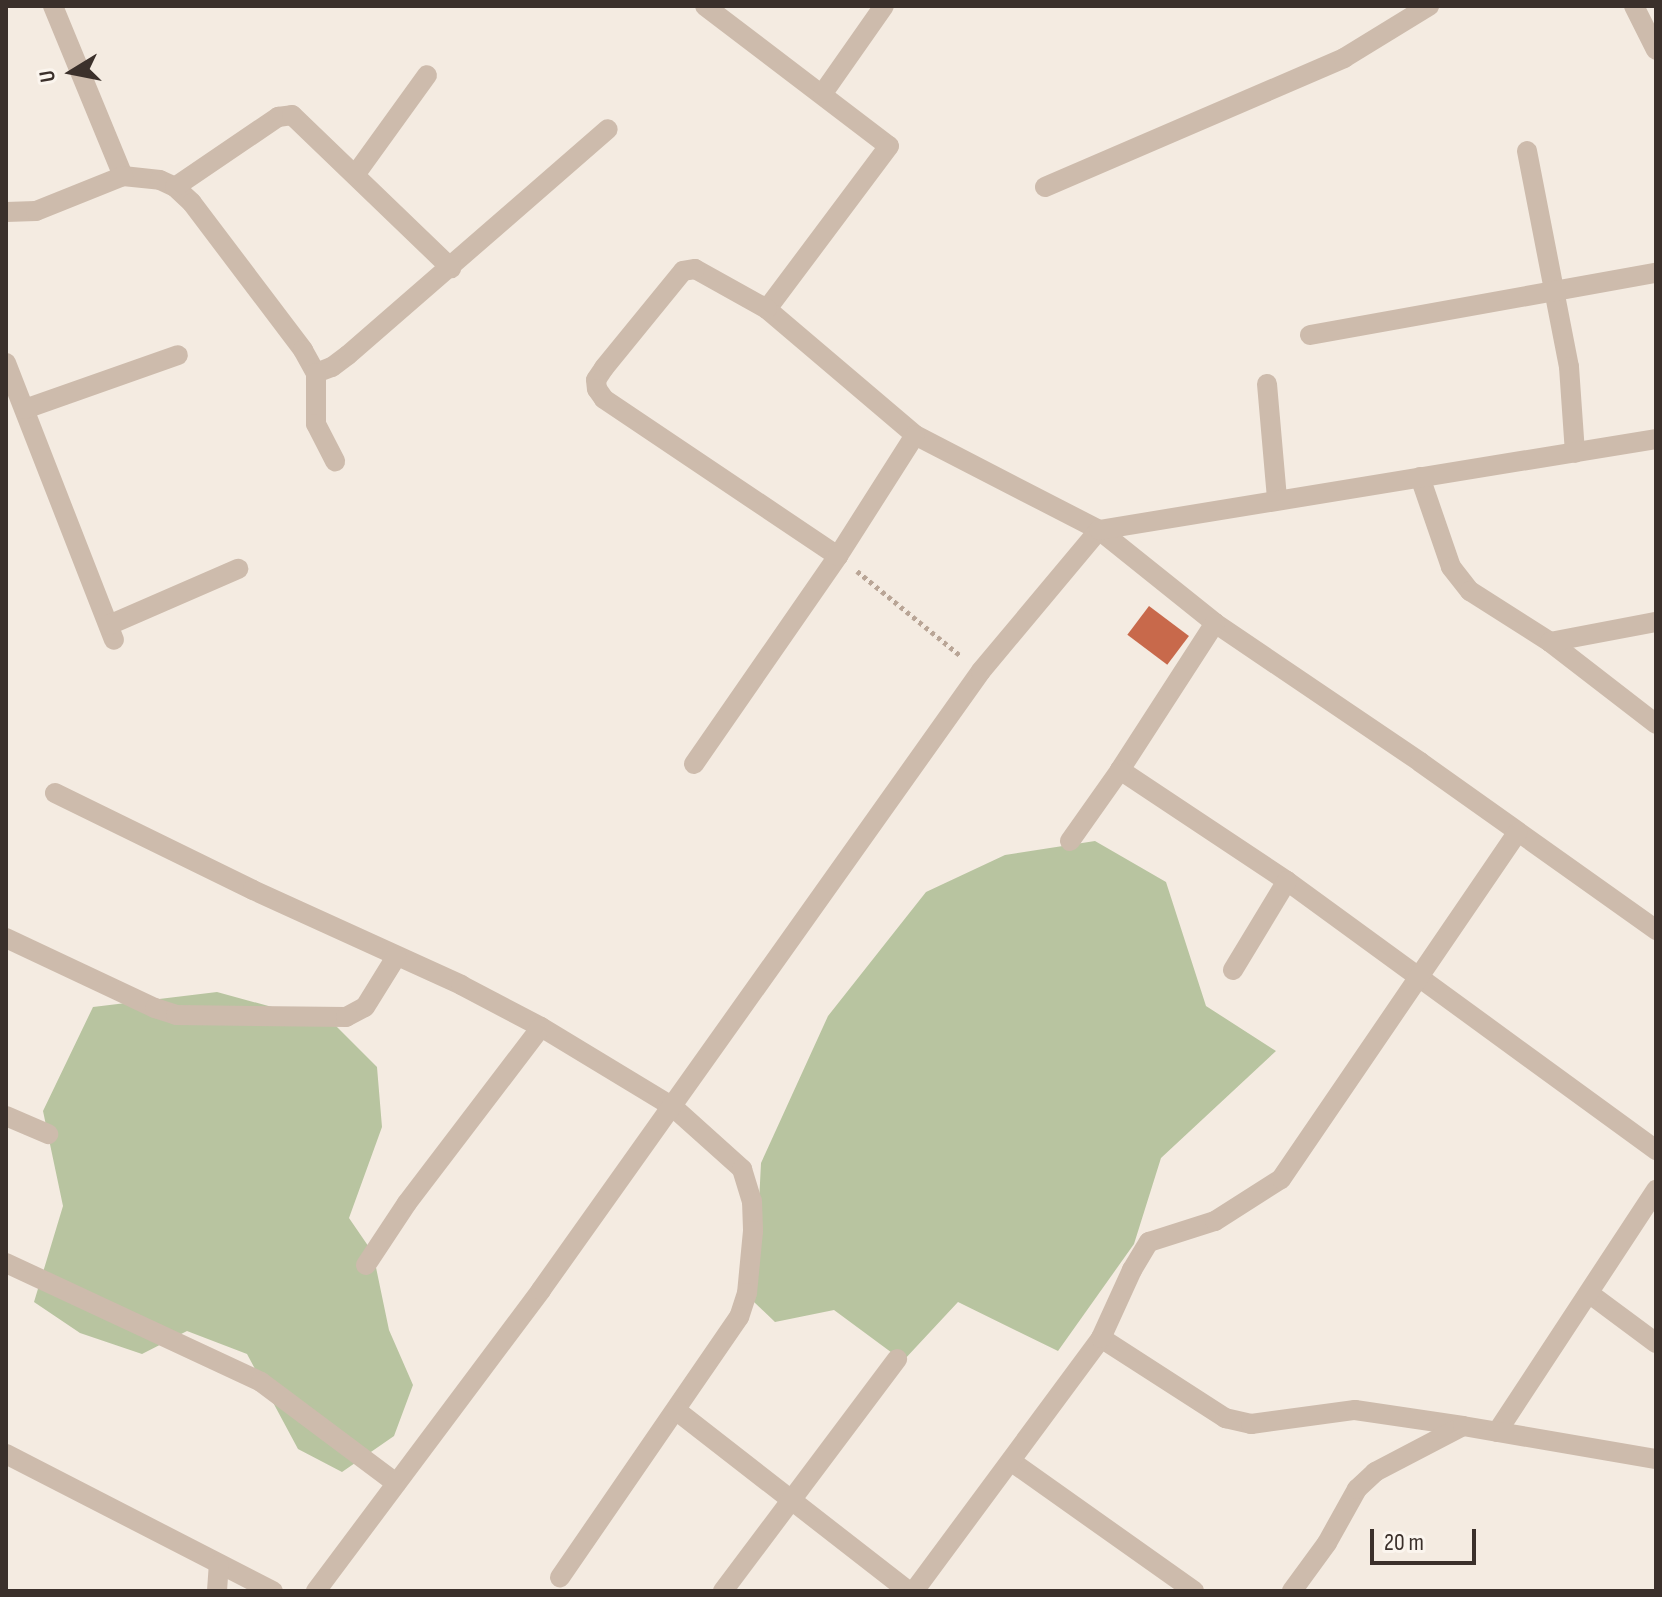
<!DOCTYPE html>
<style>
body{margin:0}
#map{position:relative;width:1662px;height:1597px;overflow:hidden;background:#f4ebe1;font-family:"Sofia Sans Condensed",sans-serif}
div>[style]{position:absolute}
.green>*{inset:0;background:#b8c4a0}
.building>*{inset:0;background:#c8694b;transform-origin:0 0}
.path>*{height:5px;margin-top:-2.5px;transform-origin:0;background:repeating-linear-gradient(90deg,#b9a596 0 4px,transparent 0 8px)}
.service>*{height:20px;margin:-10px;padding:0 10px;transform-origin:10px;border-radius:10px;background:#cdbbac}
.minor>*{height:20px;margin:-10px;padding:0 10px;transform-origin:10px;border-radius:10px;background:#cdbbac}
span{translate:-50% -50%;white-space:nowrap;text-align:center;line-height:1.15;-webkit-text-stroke:7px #fbf5ee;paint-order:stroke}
.frame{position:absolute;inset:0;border:8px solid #3b302b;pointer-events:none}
.north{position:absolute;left:32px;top:32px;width:80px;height:80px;-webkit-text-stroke:6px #fbf5ee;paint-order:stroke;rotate:260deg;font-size:22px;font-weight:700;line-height:32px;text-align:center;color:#3b302b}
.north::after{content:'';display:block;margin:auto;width:28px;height:36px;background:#3b302b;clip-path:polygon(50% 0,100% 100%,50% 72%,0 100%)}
.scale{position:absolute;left:1370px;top:1529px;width:106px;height:36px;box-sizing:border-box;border:4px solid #3b302b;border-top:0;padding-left:10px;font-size:24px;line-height:28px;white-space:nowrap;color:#3b302b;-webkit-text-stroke:6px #fbf5ee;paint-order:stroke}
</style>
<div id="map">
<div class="green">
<i style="clip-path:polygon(1095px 841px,1166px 882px,1206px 1006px,1276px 1051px,1161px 1158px,1134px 1244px,1058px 1351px,958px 1302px,903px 1361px,834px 1310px,775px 1322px,754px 1302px,761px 1163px,828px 1016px,926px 892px,1005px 855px)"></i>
<i style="clip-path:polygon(217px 992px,334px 1024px,377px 1067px,382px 1127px,349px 1218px,373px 1253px,389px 1330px,413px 1385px,394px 1436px,342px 1472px,298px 1449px,247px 1354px,187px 1331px,142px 1354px,80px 1333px,34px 1302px,63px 1206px,43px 1111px,93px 1007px)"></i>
</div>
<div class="building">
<i style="left:1149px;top:606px;width:50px;height:36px;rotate:37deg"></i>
</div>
<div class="path">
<i style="left:857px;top:571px;width:134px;rotate:39.3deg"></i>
</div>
<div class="service">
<i style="left:1267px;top:384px;width:115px;rotate:85deg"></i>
</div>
<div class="minor">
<i style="left:53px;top:6px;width:184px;rotate:67.6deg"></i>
<i style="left:123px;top:176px;width:37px;rotate:6deg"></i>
<i style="left:160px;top:180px;width:17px;rotate:25deg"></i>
<i style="left:175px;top:187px;width:23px;rotate:43deg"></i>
<i style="left:192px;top:203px;width:184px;rotate:52.9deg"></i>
<i style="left:303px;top:350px;width:26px;rotate:61deg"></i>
<i style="left:316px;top:373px;width:17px;rotate:-21deg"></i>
<i style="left:332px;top:367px;width:20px;rotate:-37deg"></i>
<i style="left:348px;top:355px;width:344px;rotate:-41deg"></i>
<i style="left:705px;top:6px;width:231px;rotate:37.3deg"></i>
<i style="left:889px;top:146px;width:204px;rotate:126.8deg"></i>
<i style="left:767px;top:309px;width:194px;rotate:40.4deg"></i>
<i style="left:915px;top:435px;width:207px;rotate:27.3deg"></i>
<i style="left:1099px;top:530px;width:149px;rotate:38.7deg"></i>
<i style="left:1215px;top:623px;width:248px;rotate:34.1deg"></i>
<i style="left:1420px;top:762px;width:290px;rotate:35.4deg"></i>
<i style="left:1634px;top:6px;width:49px;rotate:63.4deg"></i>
<i style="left:823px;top:93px;width:106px;rotate:-55deg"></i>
<i style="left:1527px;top:151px;width:220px;rotate:79deg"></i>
<i style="left:1569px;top:367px;width:86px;rotate:86deg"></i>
<i style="left:355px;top:175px;width:123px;rotate:-54.2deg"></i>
<i style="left:175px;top:187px;width:125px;rotate:-34.2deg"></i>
<i style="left:278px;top:117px;width:14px;rotate:-8deg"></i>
<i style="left:292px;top:115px;width:221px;rotate:43.9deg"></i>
<i style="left:1045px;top:187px;width:326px;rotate:-23.3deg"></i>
<i style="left:1344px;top:58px;width:100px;rotate:-31.5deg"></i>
<i style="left:6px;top:212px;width:30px;rotate:-2deg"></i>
<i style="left:36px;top:211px;width:94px;rotate:-21.9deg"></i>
<i style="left:767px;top:309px;width:82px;rotate:-150.9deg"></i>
<i style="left:695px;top:269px;width:12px;rotate:171deg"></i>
<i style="left:683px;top:271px;width:125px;rotate:129.2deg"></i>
<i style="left:604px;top:368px;width:14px;rotate:124deg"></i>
<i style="left:596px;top:380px;width:9px;rotate:84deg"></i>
<i style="left:597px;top:389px;width:12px;rotate:55deg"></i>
<i style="left:604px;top:399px;width:282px;rotate:33.9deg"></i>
<i style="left:1310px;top:335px;width:352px;rotate:-10.2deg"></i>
<i style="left:6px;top:363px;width:297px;rotate:68.7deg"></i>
<i style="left:316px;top:373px;width:51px;rotate:90deg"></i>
<i style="left:316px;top:424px;width:42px;rotate:62.8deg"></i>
<i style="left:25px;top:409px;width:162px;rotate:-19.4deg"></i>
<i style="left:1420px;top:477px;width:95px;rotate:71deg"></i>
<i style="left:1451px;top:567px;width:31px;rotate:52deg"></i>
<i style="left:1470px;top:591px;width:95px;rotate:32.5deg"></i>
<i style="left:1550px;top:642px;width:134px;rotate:37.7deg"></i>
<i style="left:1215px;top:623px;width:175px;rotate:122.9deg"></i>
<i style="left:1120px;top:770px;width:201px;rotate:33.6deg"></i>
<i style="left:1287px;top:881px;width:457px;rotate:36.1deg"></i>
<i style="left:109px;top:625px;width:141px;rotate:-23.5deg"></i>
<i style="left:1550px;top:642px;width:108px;rotate:-10.7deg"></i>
<i style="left:694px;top:764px;width:253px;rotate:-55.3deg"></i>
<i style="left:838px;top:556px;width:143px;rotate:-57.5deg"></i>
<i style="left:55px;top:793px;width:220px;rotate:26.1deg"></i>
<i style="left:253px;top:890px;width:229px;rotate:24.5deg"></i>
<i style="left:461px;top:985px;width:90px;rotate:27.7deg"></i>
<i style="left:541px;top:1027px;width:154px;rotate:31.2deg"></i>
<i style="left:673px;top:1107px;width:93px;rotate:41.9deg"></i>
<i style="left:742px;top:1169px;width:34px;rotate:73deg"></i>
<i style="left:752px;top:1201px;width:30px;rotate:88deg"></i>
<i style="left:753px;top:1231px;width:62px;rotate:95.5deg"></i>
<i style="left:747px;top:1293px;width:25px;rotate:108deg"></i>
<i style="left:739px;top:1317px;width:316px;rotate:124.5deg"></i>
<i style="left:1070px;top:841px;width:87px;rotate:-54.8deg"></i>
<i style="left:6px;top:938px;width:165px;rotate:25.2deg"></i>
<i style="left:155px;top:1008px;width:22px;rotate:18deg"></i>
<i style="left:176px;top:1015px;width:170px;rotate:0.7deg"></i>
<i style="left:346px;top:1017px;width:21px;rotate:-28deg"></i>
<i style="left:365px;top:1007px;width:59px;rotate:-58.2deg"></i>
<i style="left:1233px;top:970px;width:104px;rotate:-58.8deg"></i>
<i style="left:6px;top:1116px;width:46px;rotate:23.2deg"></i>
<i style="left:6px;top:1263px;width:281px;rotate:25deg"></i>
<i style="left:261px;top:1382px;width:169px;rotate:36.8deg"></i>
<i style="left:366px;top:1265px;width:74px;rotate:-56.5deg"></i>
<i style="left:407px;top:1203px;width:221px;rotate:-52.7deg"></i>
<i style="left:1590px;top:1294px;width:82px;rotate:36.6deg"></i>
<i style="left:1101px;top:1338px;width:148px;rotate:32.8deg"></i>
<i style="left:1225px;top:1418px;width:27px;rotate:13deg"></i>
<i style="left:1251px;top:1424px;width:105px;rotate:-7.7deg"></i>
<i style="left:1355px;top:1410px;width:109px;rotate:8.4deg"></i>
<i style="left:677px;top:1411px;width:293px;rotate:37.9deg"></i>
<i style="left:1497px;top:1432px;width:290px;rotate:-56.7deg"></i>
<i style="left:6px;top:1454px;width:300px;rotate:27.2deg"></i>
<i style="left:1012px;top:1462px;width:223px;rotate:35.3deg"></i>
<i style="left:217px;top:1591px;width:26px;rotate:-86deg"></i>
<i style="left:316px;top:1591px;width:376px;rotate:-53.2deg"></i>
<i style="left:541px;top:1290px;width:759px;rotate:-54.59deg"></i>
<i style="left:981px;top:671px;width:184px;rotate:-50.1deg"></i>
<i style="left:1099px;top:530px;width:564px;rotate:-9.28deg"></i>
<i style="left:723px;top:1591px;width:290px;rotate:-53.1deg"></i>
<i style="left:914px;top:1591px;width:315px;rotate:-53.5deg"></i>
<i style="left:1101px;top:1338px;width:75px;rotate:-65.5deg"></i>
<i style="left:1132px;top:1270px;width:33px;rotate:-59deg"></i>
<i style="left:1149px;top:1242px;width:69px;rotate:-17.7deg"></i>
<i style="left:1215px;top:1221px;width:78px;rotate:-32.5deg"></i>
<i style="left:1281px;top:1179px;width:419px;rotate:-55.7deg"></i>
<i style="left:1292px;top:1591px;width:59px;rotate:-53.9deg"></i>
<i style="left:1327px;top:1543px;width:62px;rotate:-60.9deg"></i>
<i style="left:1357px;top:1489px;width:25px;rotate:-43deg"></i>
<i style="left:1375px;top:1472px;width:99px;rotate:-27.6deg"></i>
<i style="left:1463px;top:1426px;width:196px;rotate:9.7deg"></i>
</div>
<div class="frame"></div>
<div class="north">U</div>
<div class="scale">20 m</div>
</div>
